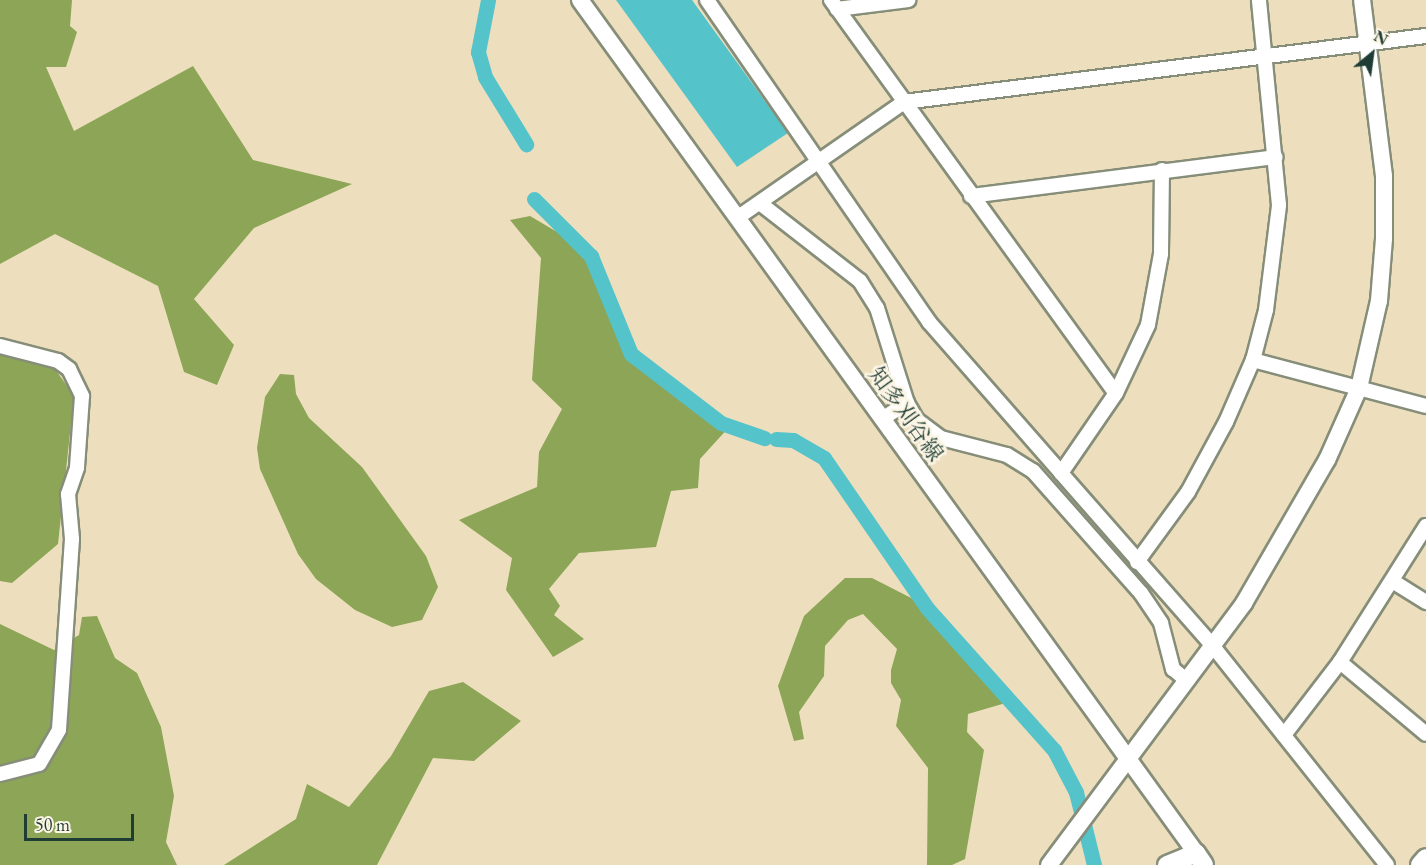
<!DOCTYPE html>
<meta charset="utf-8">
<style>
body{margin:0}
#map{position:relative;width:1426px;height:865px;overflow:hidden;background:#eddfbe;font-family:"EB Garamond","Noto Serif JP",serif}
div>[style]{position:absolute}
.forest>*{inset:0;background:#8ca556}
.water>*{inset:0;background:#55c3ca}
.canal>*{height:15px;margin:-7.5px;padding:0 7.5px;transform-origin:7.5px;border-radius:7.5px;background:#55c3ca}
.roads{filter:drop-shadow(2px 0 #868e79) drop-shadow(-2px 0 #868e79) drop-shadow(0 2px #868e79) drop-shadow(0 -2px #868e79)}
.minor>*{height:14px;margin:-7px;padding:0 7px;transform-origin:7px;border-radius:7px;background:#fff}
.tertiary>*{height:16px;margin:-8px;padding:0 8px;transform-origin:8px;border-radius:8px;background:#fff}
.secondary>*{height:18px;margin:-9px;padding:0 9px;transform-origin:9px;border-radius:9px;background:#fff}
span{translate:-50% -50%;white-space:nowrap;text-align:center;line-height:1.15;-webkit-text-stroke:5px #fcf5e5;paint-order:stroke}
.street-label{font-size:22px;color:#1f3d34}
.north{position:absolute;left:1342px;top:24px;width:60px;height:60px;-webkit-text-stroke:4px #fcf5e5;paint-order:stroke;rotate:29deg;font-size:16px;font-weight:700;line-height:24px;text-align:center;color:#1f3d34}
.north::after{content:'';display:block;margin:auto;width:21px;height:27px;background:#1f3d34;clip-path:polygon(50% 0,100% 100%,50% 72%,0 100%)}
.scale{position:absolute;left:24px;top:814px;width:110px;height:27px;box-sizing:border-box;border:3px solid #1f3d34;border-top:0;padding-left:8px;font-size:18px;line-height:21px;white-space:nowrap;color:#1f3d34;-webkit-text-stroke:4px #fcf5e5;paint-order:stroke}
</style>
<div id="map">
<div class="forest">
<i style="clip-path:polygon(0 0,72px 0,70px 26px,77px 32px,66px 67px,46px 67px,74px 131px,193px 66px,253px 160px,352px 184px,254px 228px,194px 299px,234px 345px,217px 385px,184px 372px,158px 286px,55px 234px,0 264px)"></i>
<i style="clip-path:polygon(530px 216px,569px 239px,590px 266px,625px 355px,730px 426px,700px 459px,698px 488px,671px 491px,656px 547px,579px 553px,549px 589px,560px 606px,554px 615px,584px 639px,553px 657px,506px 590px,512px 558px,459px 520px,537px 487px,539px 452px,562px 409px,532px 380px,541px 258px,510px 220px)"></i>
<i style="clip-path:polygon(0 354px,53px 366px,74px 396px,58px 544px,12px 583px,0 581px)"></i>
<i style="clip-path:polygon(280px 374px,294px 375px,296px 394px,309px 418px,362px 467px,426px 556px,438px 587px,422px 620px,392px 627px,355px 610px,316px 579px,298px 554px,260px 469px,257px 448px,265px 397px)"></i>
<i style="clip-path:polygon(845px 578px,872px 578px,919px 602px,1009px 702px,968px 714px,967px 732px,984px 750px,965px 859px,952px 865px,927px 865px,928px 768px,896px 726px,901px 700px,891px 683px,891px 670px,897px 649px,863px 614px,848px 620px,825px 646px,824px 676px,799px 712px,804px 739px,794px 741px,778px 686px,804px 616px)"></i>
<i style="clip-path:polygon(97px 616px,115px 658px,137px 673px,161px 727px,174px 796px,166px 842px,177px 865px,0 865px,0 624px,54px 650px,79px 635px,82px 617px)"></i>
<i style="clip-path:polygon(463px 682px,521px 721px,474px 761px,433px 758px,377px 865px,224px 865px,296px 819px,307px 784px,349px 807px,391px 756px,429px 691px)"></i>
</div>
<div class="water">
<i style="clip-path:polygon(616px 0,692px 0,788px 133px,737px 167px)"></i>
</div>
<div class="canal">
<i style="left:488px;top:0;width:53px;rotate:100.9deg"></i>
<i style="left:478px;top:52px;width:26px;rotate:74deg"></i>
<i style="left:485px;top:77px;width:79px;rotate:58.5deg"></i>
<i style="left:534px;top:199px;width:81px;rotate:45deg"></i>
<i style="left:591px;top:256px;width:106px;rotate:67.8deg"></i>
<i style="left:631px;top:354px;width:113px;rotate:37.5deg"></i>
<i style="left:721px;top:423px;width:46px;rotate:19.2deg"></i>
<i style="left:776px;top:439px;width:17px;rotate:3deg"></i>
<i style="left:793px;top:440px;width:36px;rotate:30deg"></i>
<i style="left:824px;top:458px;width:182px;rotate:55.5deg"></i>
<i style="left:927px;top:608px;width:191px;rotate:48.2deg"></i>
<i style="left:1054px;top:750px;width:47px;rotate:62.4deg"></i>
<i style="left:1076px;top:792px;width:75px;rotate:76.1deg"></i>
</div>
<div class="roads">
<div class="minor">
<i style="left:707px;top:0;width:391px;rotate:55.4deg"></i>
<i style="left:929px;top:322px;width:201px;rotate:48.8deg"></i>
<i style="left:831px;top:0;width:485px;rotate:54.1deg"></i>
<i style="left:837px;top:9px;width:72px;rotate:-7.2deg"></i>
<i style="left:1162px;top:170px;width:84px;rotate:90.7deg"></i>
<i style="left:1161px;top:254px;width:72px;rotate:100.4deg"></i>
<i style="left:1148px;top:325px;width:75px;rotate:115.2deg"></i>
<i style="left:1116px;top:393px;width:97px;rotate:124.5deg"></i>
<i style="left:1061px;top:473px;width:229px;rotate:48.7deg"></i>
<i style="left:1212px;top:645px;width:281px;rotate:51.5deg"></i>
<i style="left:971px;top:196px;width:307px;rotate:-7.3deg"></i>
<i style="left:761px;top:204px;width:125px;rotate:37.9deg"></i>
<i style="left:860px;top:281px;width:32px;rotate:58deg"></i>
<i style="left:877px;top:308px;width:100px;rotate:72.5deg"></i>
<i style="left:907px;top:403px;width:20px;rotate:60deg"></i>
<i style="left:917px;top:420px;width:30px;rotate:37deg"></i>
<i style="left:941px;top:438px;width:68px;rotate:14.4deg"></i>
<i style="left:1007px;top:455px;width:31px;rotate:32deg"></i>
<i style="left:1033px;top:471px;width:163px;rotate:48.5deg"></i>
<i style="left:1141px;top:593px;width:36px;rotate:56deg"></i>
<i style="left:1161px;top:623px;width:48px;rotate:75.4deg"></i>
<i style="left:1173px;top:669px;width:17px;rotate:40deg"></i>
<i style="left:737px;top:218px;width:203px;rotate:-34.8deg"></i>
<i style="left:904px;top:102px;width:526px;rotate:-7.21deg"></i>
<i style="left:0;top:346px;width:60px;rotate:14.5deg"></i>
<i style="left:58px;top:361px;width:14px;rotate:36deg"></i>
<i style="left:69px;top:369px;width:30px;rotate:64deg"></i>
<i style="left:82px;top:396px;width:72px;rotate:94deg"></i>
<i style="left:77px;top:468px;width:28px;rotate:109deg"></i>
<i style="left:68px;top:494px;width:45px;rotate:84.9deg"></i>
<i style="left:72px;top:539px;width:191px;rotate:93.9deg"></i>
<i style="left:59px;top:730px;width:39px;rotate:120deg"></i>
<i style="left:39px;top:764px;width:40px;rotate:165.6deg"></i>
<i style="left:1253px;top:360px;width:179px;rotate:14.9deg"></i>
<i style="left:882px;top:419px;width:30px;rotate:-33deg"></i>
<i style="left:1137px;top:562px;width:87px;rotate:-53.9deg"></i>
<i style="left:1188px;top:492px;width:80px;rotate:-61.5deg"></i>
<i style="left:1226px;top:422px;width:68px;rotate:-66.5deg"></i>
<i style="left:1253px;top:360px;width:52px;rotate:-75.4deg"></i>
<i style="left:1266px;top:310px;width:106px;rotate:-82.9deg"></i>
<i style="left:1279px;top:205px;width:206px;rotate:-95.6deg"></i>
<i style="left:1394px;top:582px;width:38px;rotate:32deg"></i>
<i style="left:1340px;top:662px;width:112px;rotate:39.9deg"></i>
<i style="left:1284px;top:735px;width:92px;rotate:-52.5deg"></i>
<i style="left:1340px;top:662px;width:161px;rotate:-57.7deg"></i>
</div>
<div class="tertiary">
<i style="left:580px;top:0;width:1052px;rotate:54.16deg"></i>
<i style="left:1049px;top:865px;width:327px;rotate:-53.3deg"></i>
<i style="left:1244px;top:603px;width:165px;rotate:-59.9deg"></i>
<i style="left:1327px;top:460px;width:79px;rotate:-66deg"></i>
<i style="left:1359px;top:388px;width:89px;rotate:-77.1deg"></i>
<i style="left:1379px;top:301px;width:62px;rotate:-85.4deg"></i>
<i style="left:1384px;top:239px;width:63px;rotate:-90deg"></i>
<i style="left:1384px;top:176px;width:177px;rotate:-97.1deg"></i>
</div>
<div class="secondary">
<i style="left:1167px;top:865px;width:31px;rotate:-22deg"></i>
<i style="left:1196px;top:853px;width:14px;rotate:56deg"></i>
<i style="left:1420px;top:865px;width:9px;rotate:-49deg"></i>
</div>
</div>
<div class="street-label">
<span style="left:906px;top:414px;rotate:54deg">知多刈谷線</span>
</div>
<div class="north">N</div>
<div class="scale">50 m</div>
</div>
